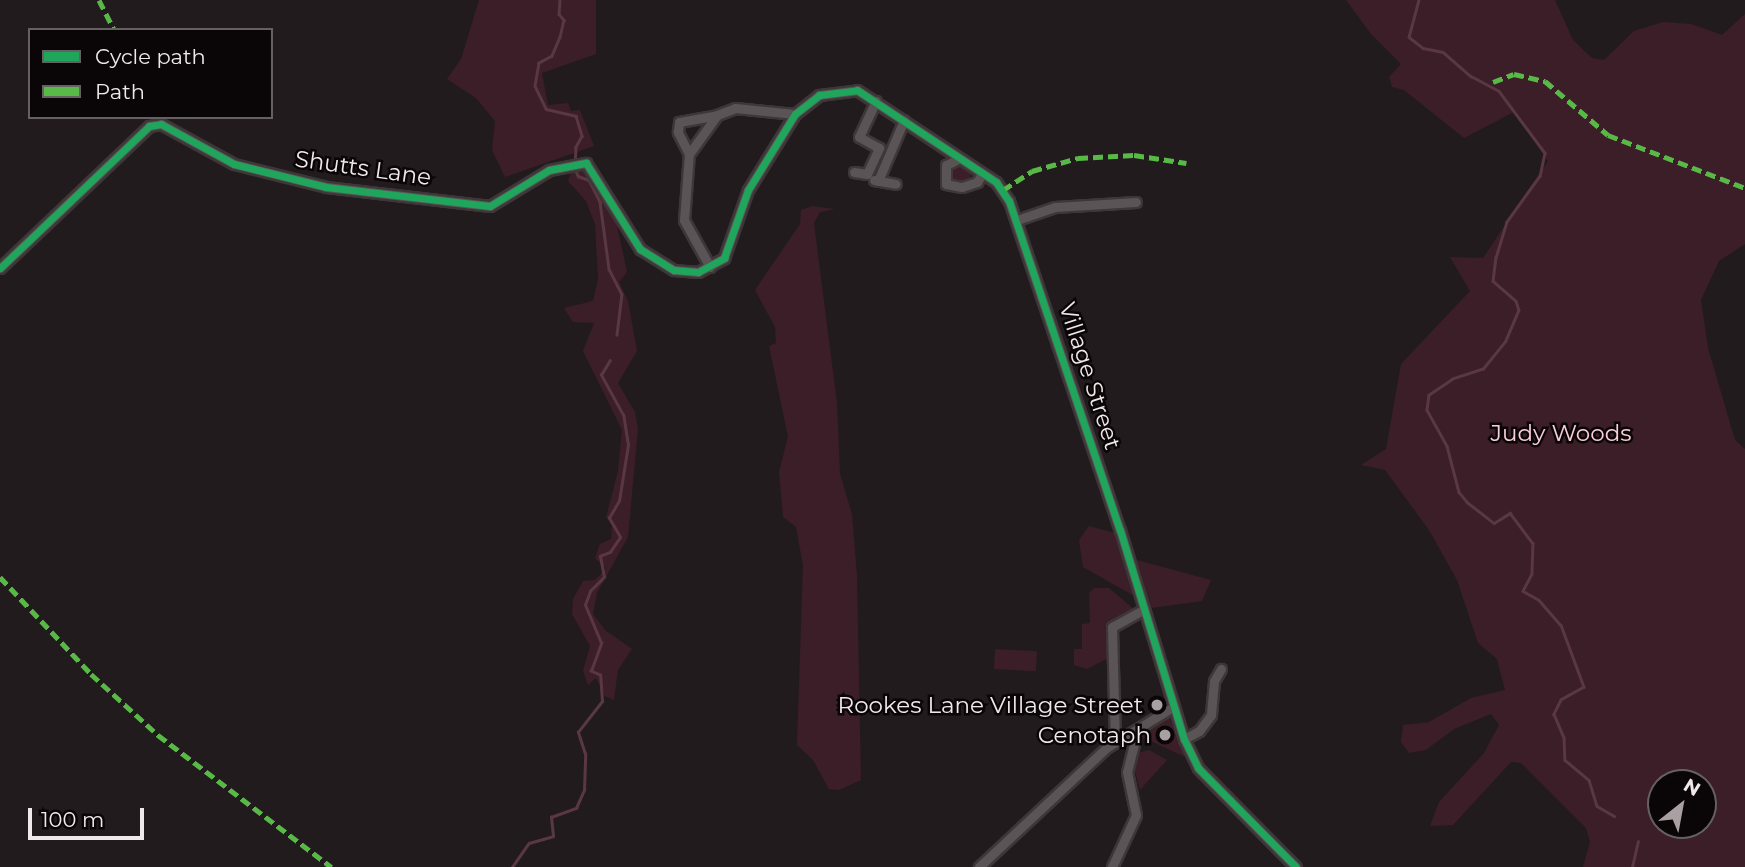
<!DOCTYPE html>
<style>
body{margin:0}
#map{position:relative;width:1745px;height:867px;overflow:hidden;background:#221b1d;font-family:Montserrat,sans-serif}
div>[style]{position:absolute}
.green>*{inset:0;background:#3b1e27;transform-origin:0 0}
.round{border-radius:50%}
.stream>*{height:2.5px;margin:-1.25px;padding:0 1.25px;transform-origin:1.25px;border-radius:1.25px;background:#5a3842}
.roads{filter:drop-shadow(2px 0 #3d3738) drop-shadow(-2px 0 #3d3738) drop-shadow(0 2px #3d3738) drop-shadow(0 -2px #3d3738)}
.minor>*{height:9px;margin:-4.5px;padding:0 4.5px;transform-origin:4.5px;border-radius:4.5px;background:#5a5456}
.quiet>*{height:5px;margin-top:-2.5px;transform-origin:0;background:repeating-linear-gradient(90deg,#58b947 0 10px,transparent 0 15px)}
.cycleway>*{height:7px;margin:-3.5px;padding:0 3.5px;transform-origin:3.5px;border-radius:3.5px;background:#20a55d}
.dots>*{width:19px;height:19px;translate:-50% -50%;box-sizing:border-box;border:4px solid #0a0607;border-radius:50%}
span{translate:-50% -50%;white-space:nowrap;text-align:center;line-height:1.15;-webkit-text-stroke:5px #0a0607;paint-order:stroke}
.street-label{font-size:23px;color:#f1e8ea}
.park-label{font-size:23px;color:#f9ced9}
.poi-label{font-size:23px;color:#f1e8ea}
.right{translate:-100% -50%;text-align:right}
.legend{position:absolute;left:28px;top:28px;width:245px;height:91px;box-sizing:border-box;background:#0a0607;border:2px solid #666062;margin:0;padding:9px 12px;list-style:none;font-size:21px;color:#f1e8ea}
.legend li{display:flex;align-items:center;gap:14px;height:35px}
.legend b{width:35px;border:2px solid #666062}
.north{position:absolute;left:1647px;top:769px;width:70px;height:70px;box-sizing:border-box;background:#0a0607;border:2px solid #666062;border-radius:50%;rotate:31deg;font-size:19px;font-weight:700;line-height:28px;text-align:center;color:#f1e8ea}
.north::after{content:'';display:block;margin:auto;width:24px;height:32px;background:#a9a0a2;clip-path:polygon(50% 0,100% 100%,50% 72%,0 100%)}
.scale{position:absolute;left:28px;top:808px;width:116px;height:32px;box-sizing:border-box;border:4px solid #f1e8ea;border-top:0;padding-left:9px;font-size:21px;line-height:24px;white-space:nowrap;color:#f1e8ea;-webkit-text-stroke:5px #0a0607;paint-order:stroke}
</style>
<div id="map">
<div class="green">
<i style="clip-path:polygon(479px 0,596px 0,596px 54px,542px 73px,548px 105px,568px 103px,571px 111px,580px 110px,594px 146px,505px 177px,492px 150px,495px 121px,476px 98px,447px 79px,461px 59px)"></i>
<i style="clip-path:polygon(evenodd,1346px 0,1555px 0,1573px 40px,1592px 58px,1604px 60px,1634px 31px,1663px 22px,1691px 24px,1722px 35px,1745px 14px,1745px 244px,1719px 261px,1701px 300px,1708px 348px,1735px 440px,1745px 449px,1745px 867px,1583px 867px,1590px 842px,1586px 828px,1521px 763px,1511px 762px,1453px 825px,1430px 826px,1439px 802px,1484px 753px,1499px 725px,1491px 714px,1454px 729px,1426px 750px,1409px 753px,1401px 742px,1403px 725px,1429px 722px,1471px 698px,1505px 690px,1497px 659px,1478px 643px,1457px 580px,1429px 530px,1385px 470px,1361px 465px,1386px 449px,1401px 364px,1470px 291px,1450px 257px,1483px 258px,1548px 161px,1514px 112px,1464px 138px,1404px 90px,1392px 87px,1389px 77px,1401px 64px,1371px 34px,1346px 0,1661px 783px,1703px 783px,1703px 825px,1661px 825px,1661px 783px)"></i>
<i class="round" style="left:949px;top:163px;width:22px;height:22px"></i>
<i style="clip-path:polygon(584px 167px,616px 221px,627px 272px,619px 282px,628px 301px,637px 351px,618px 383px,635px 412px,638px 429px,628px 537px,597px 593px,593px 614px,605px 630px,632px 649px,618px 670px,614px 700px,605px 696px,596px 678px,588px 685px,583px 671px,590px 646px,572px 614px,573px 599px,583px 581px,595px 580px,606px 568px,595px 558px,600px 544px,611px 539px,612px 525px,606px 517px,618px 471px,622px 430px,583px 351px,594px 323px,573px 322px,564px 308px,593px 301px,598px 279px,595px 224px,586px 201px,568px 181px,571px 172px)"></i>
<i style="clip-path:polygon(812px 206px,835px 209px,820px 212px,814px 223px,837px 403px,840px 474px,852px 514px,857px 576px,861px 780px,839px 790px,829px 789px,813px 760px,797px 745px,803px 565px,796px 527px,783px 517px,779px 472px,788px 437px,769px 346px,776px 343px,775px 327px,755px 290px,800px 224px,801px 210px)"></i>
<i style="clip-path:polygon(1089px 526px,1115px 533px,1136px 597px,1083px 567px,1079px 540px)"></i>
<i style="clip-path:polygon(1137px 560px,1211px 580px,1202px 601px,1152px 608px)"></i>
<i style="clip-path:polygon(1094px 588px,1109px 588px,1135px 610px,1112px 621px,1110px 657px,1087px 669px,1074px 665px,1074px 649px,1082px 649px,1082px 624px,1090px 623px,1089px 593px)"></i>
<i style="left:995px;top:649px;width:42px;height:20px;rotate:3deg"></i>
<i style="clip-path:polygon(1169px 716px,1185px 757px,1138px 735px)"></i>
<i style="clip-path:polygon(1149px 750px,1167px 760px,1140px 790px,1133px 764px,1137px 753px)"></i>
</div>
<div class="stream">
<i style="left:560px;top:0;width:14px;rotate:94deg"></i>
<i style="left:559px;top:14px;width:8px;rotate:50deg"></i>
<i style="left:564px;top:20px;width:17px;rotate:103deg"></i>
<i style="left:560px;top:37px;width:21px;rotate:113deg"></i>
<i style="left:552px;top:56px;width:15px;rotate:152deg"></i>
<i style="left:539px;top:63px;width:23px;rotate:100deg"></i>
<i style="left:535px;top:86px;width:25px;rotate:64deg"></i>
<i style="left:546px;top:109px;width:31px;rotate:13deg"></i>
<i style="left:576px;top:116px;width:21px;rotate:73deg"></i>
<i style="left:582px;top:136px;width:13px;rotate:119deg"></i>
<i style="left:576px;top:147px;width:21px;rotate:93deg"></i>
<i style="left:575px;top:168px;width:9px;rotate:69deg"></i>
<i style="left:578px;top:176px;width:12px;rotate:20deg"></i>
<i style="left:589px;top:180px;width:25px;rotate:63deg"></i>
<i style="left:600px;top:202px;width:68px;rotate:82.3deg"></i>
<i style="left:609px;top:269px;width:28px;rotate:63deg"></i>
<i style="left:622px;top:294px;width:41px;rotate:97deg"></i>
<i style="left:1419px;top:0;width:38px;rotate:105deg"></i>
<i style="left:1409px;top:37px;width:18px;rotate:38deg"></i>
<i style="left:1423px;top:48px;width:20px;rotate:11deg"></i>
<i style="left:1443px;top:52px;width:37px;rotate:41deg"></i>
<i style="left:1471px;top:76px;width:32px;rotate:28deg"></i>
<i style="left:1499px;top:91px;width:77px;rotate:53.4deg"></i>
<i style="left:1545px;top:153px;width:24px;rotate:102deg"></i>
<i style="left:1540px;top:176px;width:57px;rotate:125.7deg"></i>
<i style="left:1507px;top:222px;width:37px;rotate:107deg"></i>
<i style="left:1496px;top:257px;width:24px;rotate:97deg"></i>
<i style="left:1493px;top:281px;width:30px;rotate:41deg"></i>
<i style="left:1516px;top:301px;width:9px;rotate:72deg"></i>
<i style="left:1519px;top:310px;width:34px;rotate:113deg"></i>
<i style="left:1506px;top:341px;width:36px;rotate:129deg"></i>
<i style="left:1483px;top:369px;width:32px;rotate:162deg"></i>
<i style="left:1453px;top:379px;width:29px;rotate:146deg"></i>
<i style="left:1429px;top:395px;width:15px;rotate:98deg"></i>
<i style="left:1427px;top:410px;width:41px;rotate:60.9deg"></i>
<i style="left:1447px;top:446px;width:48px;rotate:75.4deg"></i>
<i style="left:1459px;top:492px;width:13px;rotate:51deg"></i>
<i style="left:1467px;top:502px;width:34px;rotate:38deg"></i>
<i style="left:1494px;top:523px;width:19px;rotate:-32deg"></i>
<i style="left:1510px;top:513px;width:38px;rotate:53deg"></i>
<i style="left:1533px;top:543px;width:31px;rotate:92deg"></i>
<i style="left:1532px;top:574px;width:19px;rotate:118deg"></i>
<i style="left:1523px;top:591px;width:18px;rotate:29deg"></i>
<i style="left:1539px;top:600px;width:33px;rotate:49deg"></i>
<i style="left:1561px;top:625px;width:66px;rotate:69.6deg"></i>
<i style="left:1584px;top:687px;width:26px;rotate:151deg"></i>
<i style="left:1561px;top:700px;width:16px;rotate:117deg"></i>
<i style="left:1554px;top:714px;width:25px;rotate:67deg"></i>
<i style="left:1564px;top:737px;width:23px;rotate:88deg"></i>
<i style="left:1565px;top:760px;width:31px;rotate:40deg"></i>
<i style="left:1589px;top:780px;width:27px;rotate:73deg"></i>
<i style="left:1597px;top:806px;width:20px;rotate:30deg"></i>
<i style="left:512px;top:867px;width:29px;rotate:-55deg"></i>
<i style="left:529px;top:843px;width:25px;rotate:-16deg"></i>
<i style="left:553px;top:836px;width:19px;rotate:-96deg"></i>
<i style="left:551px;top:817px;width:27px;rotate:-20deg"></i>
<i style="left:576px;top:808px;width:20px;rotate:-66deg"></i>
<i style="left:584px;top:790px;width:36px;rotate:-88deg"></i>
<i style="left:585px;top:754px;width:23px;rotate:-108deg"></i>
<i style="left:578px;top:732px;width:39px;rotate:-52deg"></i>
<i style="left:602px;top:701px;width:26px;rotate:-94deg"></i>
<i style="left:600px;top:675px;width:10px;rotate:-156deg"></i>
<i style="left:591px;top:671px;width:30px;rotate:-70deg"></i>
<i style="left:601px;top:643px;width:41px;rotate:-112.8deg"></i>
<i style="left:585px;top:605px;width:15px;rotate:-70deg"></i>
<i style="left:590px;top:591px;width:20px;rotate:-45deg"></i>
<i style="left:604px;top:577px;width:21px;rotate:-101deg"></i>
<i style="left:600px;top:556px;width:11px;rotate:-22deg"></i>
<i style="left:610px;top:552px;width:18px;rotate:-56deg"></i>
<i style="left:620px;top:537px;width:22px;rotate:-120deg"></i>
<i style="left:609px;top:518px;width:20px;rotate:-60deg"></i>
<i style="left:619px;top:501px;width:57px;rotate:-80.9deg"></i>
<i style="left:628px;top:445px;width:30px;rotate:-99deg"></i>
<i style="left:623px;top:415px;width:46px;rotate:-118.8deg"></i>
<i style="left:601px;top:375px;width:17px;rotate:-59deg"></i>
<i style="left:1632px;top:867px;width:26px;rotate:-77deg"></i>
</div>
<div class="roads">
<div class="minor">
<i style="left:689px;top:154px;width:25px;rotate:-117deg"></i>
<i style="left:678px;top:132px;width:10px;rotate:-84deg"></i>
<i style="left:679px;top:122px;width:39px;rotate:-10deg"></i>
<i style="left:958px;top:159px;width:13px;rotate:153deg"></i>
<i style="left:946px;top:165px;width:19px;rotate:90deg"></i>
<i style="left:946px;top:184px;width:16px;rotate:11deg"></i>
<i style="left:962px;top:187px;width:16px;rotate:-18deg"></i>
<i style="left:977px;top:182px;width:9px;rotate:-58deg"></i>
<i style="left:854px;top:172px;width:13px;rotate:9deg"></i>
<i style="left:867px;top:174px;width:29px;rotate:-65deg"></i>
<i style="left:879px;top:148px;width:23px;rotate:-151deg"></i>
<i style="left:859px;top:137px;width:40px;rotate:-65deg"></i>
<i style="left:874px;top:180px;width:22px;rotate:10deg"></i>
<i style="left:878px;top:181px;width:66px;rotate:-66.9deg"></i>
<i style="left:1017px;top:220px;width:40px;rotate:-18.9deg"></i>
<i style="left:1055px;top:207px;width:81px;rotate:-3.5deg"></i>
<i style="left:710px;top:267px;width:54px;rotate:-119deg"></i>
<i style="left:684px;top:220px;width:66px;rotate:-85.7deg"></i>
<i style="left:689px;top:154px;width:48px;rotate:-54.3deg"></i>
<i style="left:717px;top:115px;width:19px;rotate:-21deg"></i>
<i style="left:735px;top:108px;width:60px;rotate:5.7deg"></i>
<i style="left:0;top:268px;width:206px;rotate:-43.6deg"></i>
<i style="left:149px;top:126px;width:12px;rotate:-9deg"></i>
<i style="left:161px;top:124px;width:83px;rotate:28.7deg"></i>
<i style="left:234px;top:164px;width:95px;rotate:14deg"></i>
<i style="left:326px;top:187px;width:165px;rotate:6.6deg"></i>
<i style="left:490px;top:206px;width:69px;rotate:-31.4deg"></i>
<i style="left:549px;top:170px;width:38px;rotate:-11deg"></i>
<i style="left:586px;top:163px;width:102px;rotate:57.9deg"></i>
<i style="left:640px;top:249px;width:40px;rotate:32deg"></i>
<i style="left:674px;top:270px;width:24px;rotate:5deg"></i>
<i style="left:698px;top:272px;width:30px;rotate:-28deg"></i>
<i style="left:724px;top:258px;width:72px;rotate:-70.6deg"></i>
<i style="left:748px;top:190px;width:89px;rotate:-58.3deg"></i>
<i style="left:795px;top:114px;width:31px;rotate:-38deg"></i>
<i style="left:819px;top:95px;width:38px;rotate:-7deg"></i>
<i style="left:857px;top:90px;width:167px;rotate:33.5deg"></i>
<i style="left:996px;top:182px;width:23px;rotate:56deg"></i>
<i style="left:1009px;top:201px;width:347px;rotate:71.4deg"></i>
<i style="left:1120px;top:530px;width:219px;rotate:73deg"></i>
<i style="left:1184px;top:739px;width:32px;rotate:64deg"></i>
<i style="left:1198px;top:768px;width:139px;rotate:45.3deg"></i>
<i style="left:1184px;top:739px;width:17px;rotate:-28deg"></i>
<i style="left:1199px;top:731px;width:20px;rotate:-53deg"></i>
<i style="left:1211px;top:715px;width:34px;rotate:-85deg"></i>
<i style="left:1214px;top:681px;width:14px;rotate:-60deg"></i>
<i style="left:1115px;top:742px;width:115px;rotate:-91.5deg"></i>
<i style="left:1112px;top:627px;width:37px;rotate:-29deg"></i>
<i style="left:979px;top:867px;width:174px;rotate:-43.1deg"></i>
<i style="left:1106px;top:748px;width:79px;rotate:-31.5deg"></i>
<i style="left:1112px;top:867px;width:57px;rotate:-65.2deg"></i>
<i style="left:1136px;top:815px;width:44px;rotate:-101.8deg"></i>
<i style="left:1127px;top:772px;width:29px;rotate:-76deg"></i>
<i style="left:1134px;top:744px;width:9px;rotate:-122deg"></i>
</div>
</div>
<div class="quiet">
<i style="left:99px;top:0;width:34px;rotate:63deg"></i>
<i style="left:1493px;top:82px;width:22px;rotate:-21deg"></i>
<i style="left:1514px;top:74px;width:32px;rotate:13deg"></i>
<i style="left:1545px;top:81px;width:83px;rotate:40.6deg"></i>
<i style="left:1608px;top:135px;width:147px;rotate:21.1deg"></i>
<i style="left:1003px;top:190px;width:35px;rotate:-33deg"></i>
<i style="left:1032px;top:171px;width:48px;rotate:-15.8deg"></i>
<i style="left:1078px;top:158px;width:56px;rotate:-3.1deg"></i>
<i style="left:1134px;top:155px;width:53px;rotate:8.7deg"></i>
<i style="left:0;top:577px;width:133px;rotate:46.8deg"></i>
<i style="left:91px;top:674px;width:91px;rotate:42.3deg"></i>
<i style="left:158px;top:735px;width:218px;rotate:37.3deg"></i>
</div>
<div class="cycleway">
<i style="left:0;top:268px;width:206px;rotate:-43.6deg"></i>
<i style="left:149px;top:126px;width:12px;rotate:-9deg"></i>
<i style="left:161px;top:124px;width:83px;rotate:28.7deg"></i>
<i style="left:234px;top:164px;width:95px;rotate:14deg"></i>
<i style="left:326px;top:187px;width:165px;rotate:6.6deg"></i>
<i style="left:490px;top:206px;width:69px;rotate:-31.4deg"></i>
<i style="left:549px;top:170px;width:38px;rotate:-11deg"></i>
<i style="left:586px;top:163px;width:102px;rotate:57.9deg"></i>
<i style="left:640px;top:249px;width:40px;rotate:32deg"></i>
<i style="left:674px;top:270px;width:24px;rotate:5deg"></i>
<i style="left:698px;top:272px;width:30px;rotate:-28deg"></i>
<i style="left:724px;top:258px;width:72px;rotate:-70.6deg"></i>
<i style="left:748px;top:190px;width:89px;rotate:-58.3deg"></i>
<i style="left:795px;top:114px;width:31px;rotate:-38deg"></i>
<i style="left:819px;top:95px;width:38px;rotate:-7deg"></i>
<i style="left:857px;top:90px;width:167px;rotate:33.5deg"></i>
<i style="left:996px;top:182px;width:23px;rotate:56deg"></i>
<i style="left:1009px;top:201px;width:347px;rotate:71.4deg"></i>
<i style="left:1120px;top:530px;width:219px;rotate:73deg"></i>
<i style="left:1184px;top:739px;width:32px;rotate:64deg"></i>
<i style="left:1198px;top:768px;width:139px;rotate:45.3deg"></i>
</div>
<div class="dots">
<i style="left:1157px;top:705px;background:#a9a0a2"></i>
<i style="left:1165px;top:735px;background:#a9a0a2"></i>
</div>
<div class="street-label">
<span style="left:363px;top:168px;rotate:8deg">Shutts Lane</span>
<span style="left:1090px;top:376px;rotate:72deg">Village Street</span>
</div>
<div class="park-label">
<span style="left:1561px;top:433px">Judy Woods</span>
</div>
<div class="poi-label">
<span class="right" style="left:1143px;top:705px">Rookes Lane Village Street</span>
<span class="right" style="left:1151px;top:735px">Cenotaph</span>
</div>
<ul class="legend">
<li><b style="height:9px;background:#20a55d"></b>Cycle path</li>
<li><b style="height:9px;background:#58b947"></b>Path</li>
</ul>
<div class="north">N</div>
<div class="scale">100 m</div>
</div>
